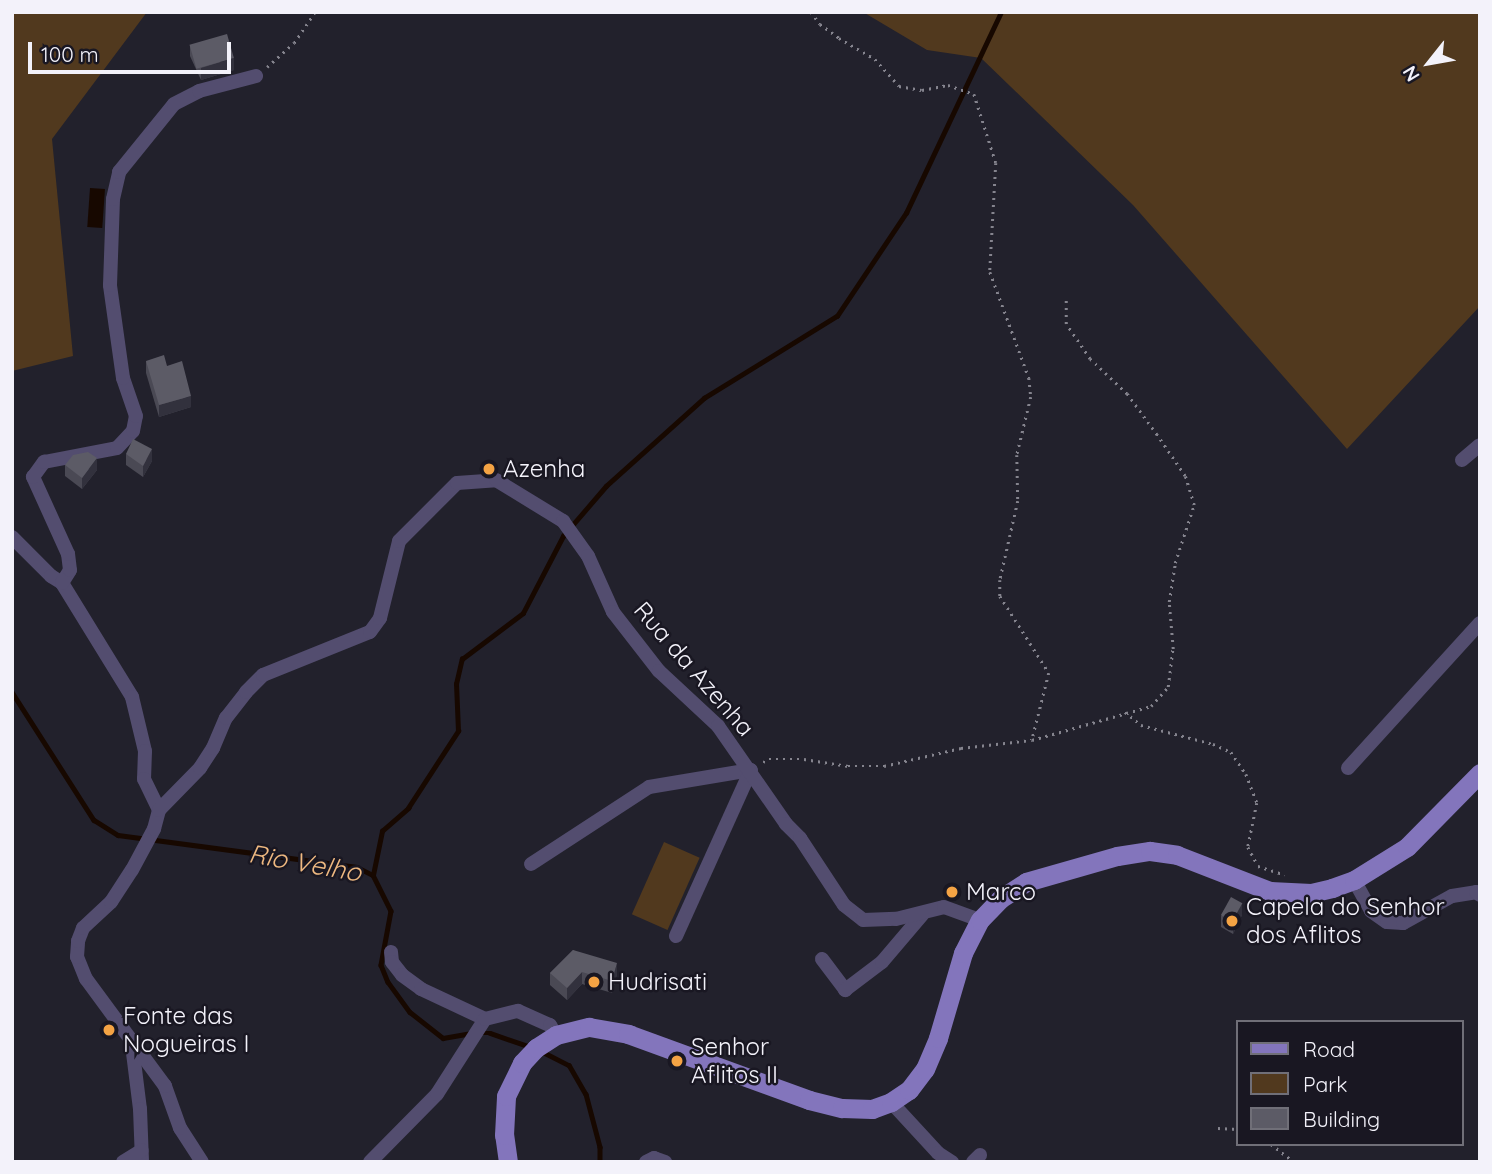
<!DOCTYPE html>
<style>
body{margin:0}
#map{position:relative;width:1492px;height:1174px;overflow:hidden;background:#22212c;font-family:Quicksand,sans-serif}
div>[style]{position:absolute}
.green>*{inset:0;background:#51391e;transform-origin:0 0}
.water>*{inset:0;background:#170800;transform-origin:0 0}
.stream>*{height:4.5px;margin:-2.25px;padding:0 2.25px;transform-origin:2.25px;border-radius:2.25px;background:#170800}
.path>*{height:2.5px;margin-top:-1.25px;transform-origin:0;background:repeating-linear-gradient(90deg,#85848e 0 2px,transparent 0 7px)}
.minor>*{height:14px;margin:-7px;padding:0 7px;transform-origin:7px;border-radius:7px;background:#534d6f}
.major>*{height:19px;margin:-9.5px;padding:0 9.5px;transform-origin:9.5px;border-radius:9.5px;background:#8375bc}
.wall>*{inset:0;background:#4a4954}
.shaded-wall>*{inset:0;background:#32313d}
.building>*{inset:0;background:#5c5b66;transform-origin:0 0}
.dots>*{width:19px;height:19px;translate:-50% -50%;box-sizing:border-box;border:4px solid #191722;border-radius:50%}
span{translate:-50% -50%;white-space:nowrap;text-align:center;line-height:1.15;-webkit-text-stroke:5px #191722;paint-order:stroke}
.poi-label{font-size:24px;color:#f3f2fa}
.left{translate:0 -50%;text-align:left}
.street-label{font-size:24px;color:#f3f2fa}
.water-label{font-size:26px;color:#efb981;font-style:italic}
.frame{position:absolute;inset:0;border:14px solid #f3f2fa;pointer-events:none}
.legend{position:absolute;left:1236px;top:1020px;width:228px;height:126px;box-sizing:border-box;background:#191722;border:2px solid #706f78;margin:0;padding:9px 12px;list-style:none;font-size:21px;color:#f3f2fa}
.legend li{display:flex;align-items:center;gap:14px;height:35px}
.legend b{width:35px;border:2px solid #706f78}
.north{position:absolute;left:1394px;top:28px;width:70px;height:70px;-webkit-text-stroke:5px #191722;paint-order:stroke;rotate:239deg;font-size:19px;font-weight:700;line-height:28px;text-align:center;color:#f3f2fa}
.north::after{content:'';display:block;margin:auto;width:24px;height:32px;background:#f3f2fa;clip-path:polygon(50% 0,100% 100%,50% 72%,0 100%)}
.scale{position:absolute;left:28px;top:42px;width:203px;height:32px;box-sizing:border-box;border:4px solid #f3f2fa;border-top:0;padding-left:9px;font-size:21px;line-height:24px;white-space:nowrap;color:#f3f2fa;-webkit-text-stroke:5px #191722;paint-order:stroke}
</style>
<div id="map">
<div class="green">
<i style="clip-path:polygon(12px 12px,147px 12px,52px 139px,73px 356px,12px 371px)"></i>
<i style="clip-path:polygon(863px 12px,1480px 12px,1480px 306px,1347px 449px,1133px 205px,981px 58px,927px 50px)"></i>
<i style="left:664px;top:842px;width:39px;height:79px;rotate:24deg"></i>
</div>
<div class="water">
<i style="left:90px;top:188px;width:15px;height:39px;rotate:4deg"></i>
</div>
<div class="stream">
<i style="left:12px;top:692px;width:152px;rotate:57.4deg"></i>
<i style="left:94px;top:820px;width:28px;rotate:32deg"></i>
<i style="left:118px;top:835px;width:241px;rotate:7.6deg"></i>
<i style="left:357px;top:867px;width:18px;rotate:27deg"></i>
<i style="left:373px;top:875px;width:40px;rotate:63.4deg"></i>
<i style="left:391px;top:911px;width:55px;rotate:100.5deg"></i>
<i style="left:381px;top:965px;width:18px;rotate:68deg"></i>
<i style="left:388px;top:982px;width:37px;rotate:54deg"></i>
<i style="left:410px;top:1012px;width:42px;rotate:38.2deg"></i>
<i style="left:443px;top:1038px;width:27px;rotate:-10deg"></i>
<i style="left:373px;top:875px;width:45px;rotate:-78.4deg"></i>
<i style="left:382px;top:831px;width:35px;rotate:-41deg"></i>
<i style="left:408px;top:808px;width:92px;rotate:-57deg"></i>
<i style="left:458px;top:731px;width:47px;rotate:-92.4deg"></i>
<i style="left:456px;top:684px;width:26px;rotate:-77deg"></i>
<i style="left:462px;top:659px;width:76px;rotate:-37deg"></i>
<i style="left:523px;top:613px;width:87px;rotate:-62.5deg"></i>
<i style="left:563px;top:536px;width:66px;rotate:-49.3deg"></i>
<i style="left:606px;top:486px;width:132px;rotate:-41.9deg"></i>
<i style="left:704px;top:398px;width:156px;rotate:-31.7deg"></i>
<i style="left:837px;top:316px;width:124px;rotate:-56.2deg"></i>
<i style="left:906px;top:213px;width:222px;rotate:-64.7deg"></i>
<i style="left:479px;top:1033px;width:11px"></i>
<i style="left:490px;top:1033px;width:40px;rotate:18.9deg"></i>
<i style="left:543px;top:1052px;width:29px;rotate:27deg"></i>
<i style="left:569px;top:1065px;width:34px;rotate:60deg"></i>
<i style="left:586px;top:1094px;width:55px;rotate:75.2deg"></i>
<i style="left:600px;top:1147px;width:15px;rotate:90deg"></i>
</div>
<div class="path">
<i style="left:811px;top:12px;width:15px;rotate:53deg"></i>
<i style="left:820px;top:24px;width:24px;rotate:36deg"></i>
<i style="left:839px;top:38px;width:42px;rotate:30.3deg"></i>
<i style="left:875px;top:59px;width:36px;rotate:48deg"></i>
<i style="left:899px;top:86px;width:23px;rotate:10deg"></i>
<i style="left:922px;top:90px;width:26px;rotate:-11deg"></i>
<i style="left:948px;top:85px;width:28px;rotate:19deg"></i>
<i style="left:974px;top:94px;width:72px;rotate:72.3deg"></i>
<i style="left:996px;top:163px;width:109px;rotate:93.2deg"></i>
<i style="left:990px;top:272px;width:113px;rotate:69.8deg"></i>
<i style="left:1029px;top:378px;width:19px;rotate:84deg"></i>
<i style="left:1031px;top:397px;width:60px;rotate:103.6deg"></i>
<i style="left:1017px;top:455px;width:46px;rotate:88.8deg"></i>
<i style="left:1018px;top:501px;width:81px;rotate:102.8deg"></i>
<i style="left:1000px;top:580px;width:16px;rotate:90deg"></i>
<i style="left:1000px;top:596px;width:91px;rotate:57.5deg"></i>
<i style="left:1049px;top:673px;width:69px;rotate:104.2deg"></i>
<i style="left:267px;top:67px;width:36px;rotate:-42deg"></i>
<i style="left:294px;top:43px;width:37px;rotate:-56deg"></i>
<i style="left:1125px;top:712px;width:21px;rotate:39deg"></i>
<i style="left:1141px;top:725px;width:74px;rotate:14.8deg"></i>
<i style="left:1213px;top:744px;width:20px;rotate:24deg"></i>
<i style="left:1231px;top:752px;width:27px;rotate:56deg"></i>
<i style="left:1246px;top:774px;width:31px;rotate:69deg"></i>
<i style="left:1257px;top:803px;width:45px;rotate:101.6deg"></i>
<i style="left:1248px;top:847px;width:21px;rotate:62deg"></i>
<i style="left:1258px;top:866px;width:28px;rotate:18deg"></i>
<i style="left:763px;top:762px;width:7px;rotate:-27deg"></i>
<i style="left:769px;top:759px;width:35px"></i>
<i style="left:804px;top:759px;width:45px;rotate:9deg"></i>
<i style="left:848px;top:766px;width:36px"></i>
<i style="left:884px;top:766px;width:79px;rotate:-13.2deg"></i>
<i style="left:961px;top:748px;width:71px;rotate:-6.4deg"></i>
<i style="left:1032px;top:740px;width:124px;rotate:-15.9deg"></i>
<i style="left:1151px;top:706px;width:25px;rotate:-48deg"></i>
<i style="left:1168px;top:687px;width:38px;rotate:-83deg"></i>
<i style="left:1173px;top:649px;width:47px;rotate:-94.9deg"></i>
<i style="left:1169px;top:602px;width:39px;rotate:-81deg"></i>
<i style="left:1175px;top:563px;width:61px;rotate:-71.9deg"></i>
<i style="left:1194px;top:505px;width:30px;rotate:-107deg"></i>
<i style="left:1185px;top:476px;width:50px;rotate:-124.3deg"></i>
<i style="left:1157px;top:435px;width:51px;rotate:-126.2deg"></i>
<i style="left:1127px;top:394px;width:51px;rotate:-136.6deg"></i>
<i style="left:1090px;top:359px;width:42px;rotate:-124.4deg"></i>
<i style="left:1066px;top:324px;width:25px;rotate:-90deg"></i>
<i style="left:1218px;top:1128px;width:20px;rotate:3deg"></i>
<i style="left:1271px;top:1144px;width:29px;rotate:38deg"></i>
</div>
<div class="minor">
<i style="left:1462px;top:460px;width:23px;rotate:-40deg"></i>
<i style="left:12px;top:537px;width:55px;rotate:45deg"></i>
<i style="left:51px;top:576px;width:13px;rotate:32deg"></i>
<i style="left:62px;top:583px;width:134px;rotate:58.4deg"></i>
<i style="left:132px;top:697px;width:56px;rotate:76.5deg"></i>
<i style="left:145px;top:751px;width:28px;rotate:92deg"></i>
<i style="left:144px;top:779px;width:34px;rotate:64deg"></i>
<i style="left:62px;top:583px;width:15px;rotate:-58deg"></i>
<i style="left:70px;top:570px;width:16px;rotate:-97deg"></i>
<i style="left:68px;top:554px;width:85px;rotate:-114.4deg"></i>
<i style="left:33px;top:477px;width:19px;rotate:-54deg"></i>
<i style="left:44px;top:462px;width:74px;rotate:-10.9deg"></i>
<i style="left:117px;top:448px;width:23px;rotate:-47deg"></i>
<i style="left:133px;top:431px;width:15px;rotate:-79deg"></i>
<i style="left:136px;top:416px;width:40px;rotate:-108.9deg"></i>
<i style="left:123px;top:378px;width:94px;rotate:-98deg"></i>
<i style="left:110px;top:285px;width:86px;rotate:-88deg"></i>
<i style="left:113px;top:199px;width:28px;rotate:-77deg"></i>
<i style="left:119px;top:172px;width:87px;rotate:-51deg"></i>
<i style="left:174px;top:104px;width:28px;rotate:-27deg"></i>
<i style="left:199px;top:91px;width:59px;rotate:-14.7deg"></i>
<i style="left:1348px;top:768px;width:196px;rotate:-47.7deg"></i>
<i style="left:531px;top:864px;width:141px;rotate:-33.1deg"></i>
<i style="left:649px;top:787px;width:103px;rotate:-9.5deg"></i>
<i style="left:1354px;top:880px;width:35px;rotate:61deg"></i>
<i style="left:1371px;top:911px;width:19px;rotate:35deg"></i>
<i style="left:1387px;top:922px;width:16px;rotate:4deg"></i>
<i style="left:1403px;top:923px;width:56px;rotate:-28.9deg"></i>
<i style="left:1452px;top:896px;width:24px;rotate:-9deg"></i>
<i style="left:1476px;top:892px;width:5px;rotate:37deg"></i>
<i style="left:676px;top:936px;width:182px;rotate:-65.7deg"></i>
<i style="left:391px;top:952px;width:10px;rotate:84deg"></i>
<i style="left:392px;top:962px;width:16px;rotate:52deg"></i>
<i style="left:402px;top:975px;width:24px;rotate:36deg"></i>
<i style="left:421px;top:989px;width:71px;rotate:25.1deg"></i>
<i style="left:822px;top:959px;width:39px;rotate:53deg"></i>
<i style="left:845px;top:990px;width:46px;rotate:-37.1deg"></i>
<i style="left:882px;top:962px;width:62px;rotate:-49.6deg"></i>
<i style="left:132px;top:1045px;width:64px;rotate:82.9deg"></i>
<i style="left:140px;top:1109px;width:53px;rotate:87.8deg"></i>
<i style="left:891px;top:1102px;width:69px;rotate:47.3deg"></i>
<i style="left:938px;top:1153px;width:17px;rotate:33deg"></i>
<i style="left:123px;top:1162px;width:22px;rotate:-32deg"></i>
<i style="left:202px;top:1162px;width:40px;rotate:-122.9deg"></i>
<i style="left:180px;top:1128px;width:45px;rotate:-109.7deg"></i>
<i style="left:165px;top:1086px;width:133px;rotate:-126.4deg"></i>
<i style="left:86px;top:979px;width:24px;rotate:-112deg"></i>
<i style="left:77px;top:957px;width:16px;rotate:-86deg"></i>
<i style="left:78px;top:941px;width:14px;rotate:-69deg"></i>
<i style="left:83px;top:928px;width:38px;rotate:-43deg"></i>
<i style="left:111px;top:902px;width:38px;rotate:-57deg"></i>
<i style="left:132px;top:870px;width:47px;rotate:-61.8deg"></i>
<i style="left:154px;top:829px;width:20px;rotate:-75deg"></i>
<i style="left:159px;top:810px;width:59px;rotate:-45.7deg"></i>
<i style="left:200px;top:768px;width:24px;rotate:-57deg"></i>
<i style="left:213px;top:748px;width:33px;rotate:-67deg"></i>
<i style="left:226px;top:718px;width:33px;rotate:-52deg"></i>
<i style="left:246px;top:692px;width:24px;rotate:-45deg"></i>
<i style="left:263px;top:675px;width:115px;rotate:-21.9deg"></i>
<i style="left:370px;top:632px;width:17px;rotate:-54deg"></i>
<i style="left:380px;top:618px;width:79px;rotate:-76.1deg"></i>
<i style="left:399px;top:541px;width:82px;rotate:-45deg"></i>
<i style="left:457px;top:483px;width:39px;rotate:-4deg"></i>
<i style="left:496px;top:480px;width:79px;rotate:31.5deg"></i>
<i style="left:563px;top:521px;width:43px;rotate:54.5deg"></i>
<i style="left:588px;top:556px;width:61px;rotate:65.9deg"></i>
<i style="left:613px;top:612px;width:75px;rotate:52.1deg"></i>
<i style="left:659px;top:671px;width:81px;rotate:43deg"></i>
<i style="left:718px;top:726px;width:119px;rotate:55.2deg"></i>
<i style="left:786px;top:824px;width:20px;rotate:45deg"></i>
<i style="left:800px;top:838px;width:80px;rotate:56.7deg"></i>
<i style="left:844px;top:905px;width:24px;rotate:38deg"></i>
<i style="left:863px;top:920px;width:33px;rotate:-2deg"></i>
<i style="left:896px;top:919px;width:49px;rotate:-14deg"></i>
<i style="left:944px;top:907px;width:38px;rotate:20deg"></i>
<i style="left:370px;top:1162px;width:95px;rotate:-45.4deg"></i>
<i style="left:437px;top:1094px;width:89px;rotate:-57.4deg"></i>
<i style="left:485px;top:1019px;width:34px;rotate:-14deg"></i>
<i style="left:518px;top:1011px;width:35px;rotate:24deg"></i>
<i style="left:550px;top:1025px;width:12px;rotate:59deg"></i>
<i style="left:646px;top:1162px;width:9px;rotate:-27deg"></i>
<i style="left:654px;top:1158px;width:12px;rotate:20deg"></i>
<i style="left:973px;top:1162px;width:10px;rotate:-45deg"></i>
</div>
<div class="major">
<i style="left:508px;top:1162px;width:27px;rotate:-98deg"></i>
<i style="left:504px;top:1135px;width:39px;rotate:-87deg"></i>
<i style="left:506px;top:1096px;width:37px;rotate:-64deg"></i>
<i style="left:522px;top:1063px;width:21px;rotate:-47deg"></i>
<i style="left:536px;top:1048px;width:24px;rotate:-33deg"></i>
<i style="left:556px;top:1035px;width:34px;rotate:-14deg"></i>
<i style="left:589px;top:1027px;width:40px;rotate:10deg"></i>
<i style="left:628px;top:1034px;width:193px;rotate:20deg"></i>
<i style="left:809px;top:1100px;width:34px;rotate:14deg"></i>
<i style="left:842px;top:1108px;width:30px;rotate:2deg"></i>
<i style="left:872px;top:1109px;width:20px;rotate:-20deg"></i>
<i style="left:891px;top:1102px;width:22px;rotate:-34deg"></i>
<i style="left:909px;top:1090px;width:26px;rotate:-53deg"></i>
<i style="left:925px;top:1069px;width:34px;rotate:-67deg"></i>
<i style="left:938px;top:1038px;width:89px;rotate:-73.6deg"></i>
<i style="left:963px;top:953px;width:37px;rotate:-63deg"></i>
<i style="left:980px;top:920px;width:29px;rotate:-46deg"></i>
<i style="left:1000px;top:899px;width:31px;rotate:-33deg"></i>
<i style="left:1026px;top:882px;width:95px;rotate:-15.9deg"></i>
<i style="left:1117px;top:856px;width:33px;rotate:-9deg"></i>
<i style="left:1150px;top:851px;width:27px;rotate:8deg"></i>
<i style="left:1177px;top:855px;width:100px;rotate:21.2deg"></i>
<i style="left:1270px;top:891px;width:41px;rotate:2.8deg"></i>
<i style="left:1311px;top:893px;width:22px;rotate:-13deg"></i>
<i style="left:1332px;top:888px;width:23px;rotate:-20deg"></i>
<i style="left:1354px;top:880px;width:62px;rotate:-31.9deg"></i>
<i style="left:1407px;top:847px;width:104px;rotate:-45.4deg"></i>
</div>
<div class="wall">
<i style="clip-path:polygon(190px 45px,234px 70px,201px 80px,190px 56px)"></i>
<i style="clip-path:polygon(146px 361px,167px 366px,191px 407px,159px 417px,146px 373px)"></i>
<i style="clip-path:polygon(126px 454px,152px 461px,143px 477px,126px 465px)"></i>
<i style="clip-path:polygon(65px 465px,97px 470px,82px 489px,65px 476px)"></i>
<i style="clip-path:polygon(1242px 915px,1233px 934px,1221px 927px,1221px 916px)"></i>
<i style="clip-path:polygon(573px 950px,617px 974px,612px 993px,582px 984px,567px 1000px,550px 985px,550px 973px)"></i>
</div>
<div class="shaded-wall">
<i style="clip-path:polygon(234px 58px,234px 70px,201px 80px,201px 68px)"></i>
<i style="clip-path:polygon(191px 396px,191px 407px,159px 417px,159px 405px)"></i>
<i style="clip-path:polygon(152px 449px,152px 461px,143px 477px,143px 466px)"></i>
<i style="clip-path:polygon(97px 458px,97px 470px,82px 489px,82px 478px)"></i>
<i style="clip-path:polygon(1242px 903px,1242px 915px,1233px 934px,1233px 922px)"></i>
<i style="clip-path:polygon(617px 963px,617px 974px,612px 993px,612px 981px)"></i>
<i style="clip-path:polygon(582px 972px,582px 984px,567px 1000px,567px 988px)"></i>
</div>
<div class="building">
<i style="left:227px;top:34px;width:25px;height:39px;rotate:74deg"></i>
<i style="clip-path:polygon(164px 355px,167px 366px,182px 361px,191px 396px,159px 405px,146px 361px)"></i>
<i style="clip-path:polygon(133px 439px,152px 449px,143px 466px,126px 454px)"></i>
<i style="clip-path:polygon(88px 452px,97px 458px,82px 478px,65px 465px,73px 455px)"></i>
<i style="left:1231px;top:897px;width:13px;height:21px;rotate:29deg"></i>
<i style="clip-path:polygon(573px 950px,617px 963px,612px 981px,582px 972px,567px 988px,550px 973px)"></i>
</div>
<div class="dots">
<i style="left:489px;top:469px;background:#f4a344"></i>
<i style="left:952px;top:892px;background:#f4a344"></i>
<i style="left:1232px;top:921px;background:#f4a344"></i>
<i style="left:594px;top:982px;background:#f4a344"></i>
<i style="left:109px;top:1030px;background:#f4a344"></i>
<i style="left:677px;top:1061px;background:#f4a344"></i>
</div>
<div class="poi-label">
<span class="left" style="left:503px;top:469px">Azenha</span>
<span class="left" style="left:966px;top:892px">Marco</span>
<span class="left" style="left:1246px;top:921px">Capela do Senhor<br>dos Aflitos</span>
<span class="left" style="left:608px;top:982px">Hudrisati</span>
<span class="left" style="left:123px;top:1030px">Fonte das<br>Nogueiras I</span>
<span class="left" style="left:691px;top:1061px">Senhor<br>Aflitos II</span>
</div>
<div class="street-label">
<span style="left:694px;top:669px;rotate:49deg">Rua da Azenha</span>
</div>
<div class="water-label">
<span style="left:305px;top:863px;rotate:10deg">Rio Velho</span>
</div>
<div class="frame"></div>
<ul class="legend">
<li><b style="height:9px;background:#8375bc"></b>Road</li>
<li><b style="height:19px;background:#51391e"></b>Park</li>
<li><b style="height:19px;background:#5c5b66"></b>Building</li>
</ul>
<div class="north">N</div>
<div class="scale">100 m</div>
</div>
